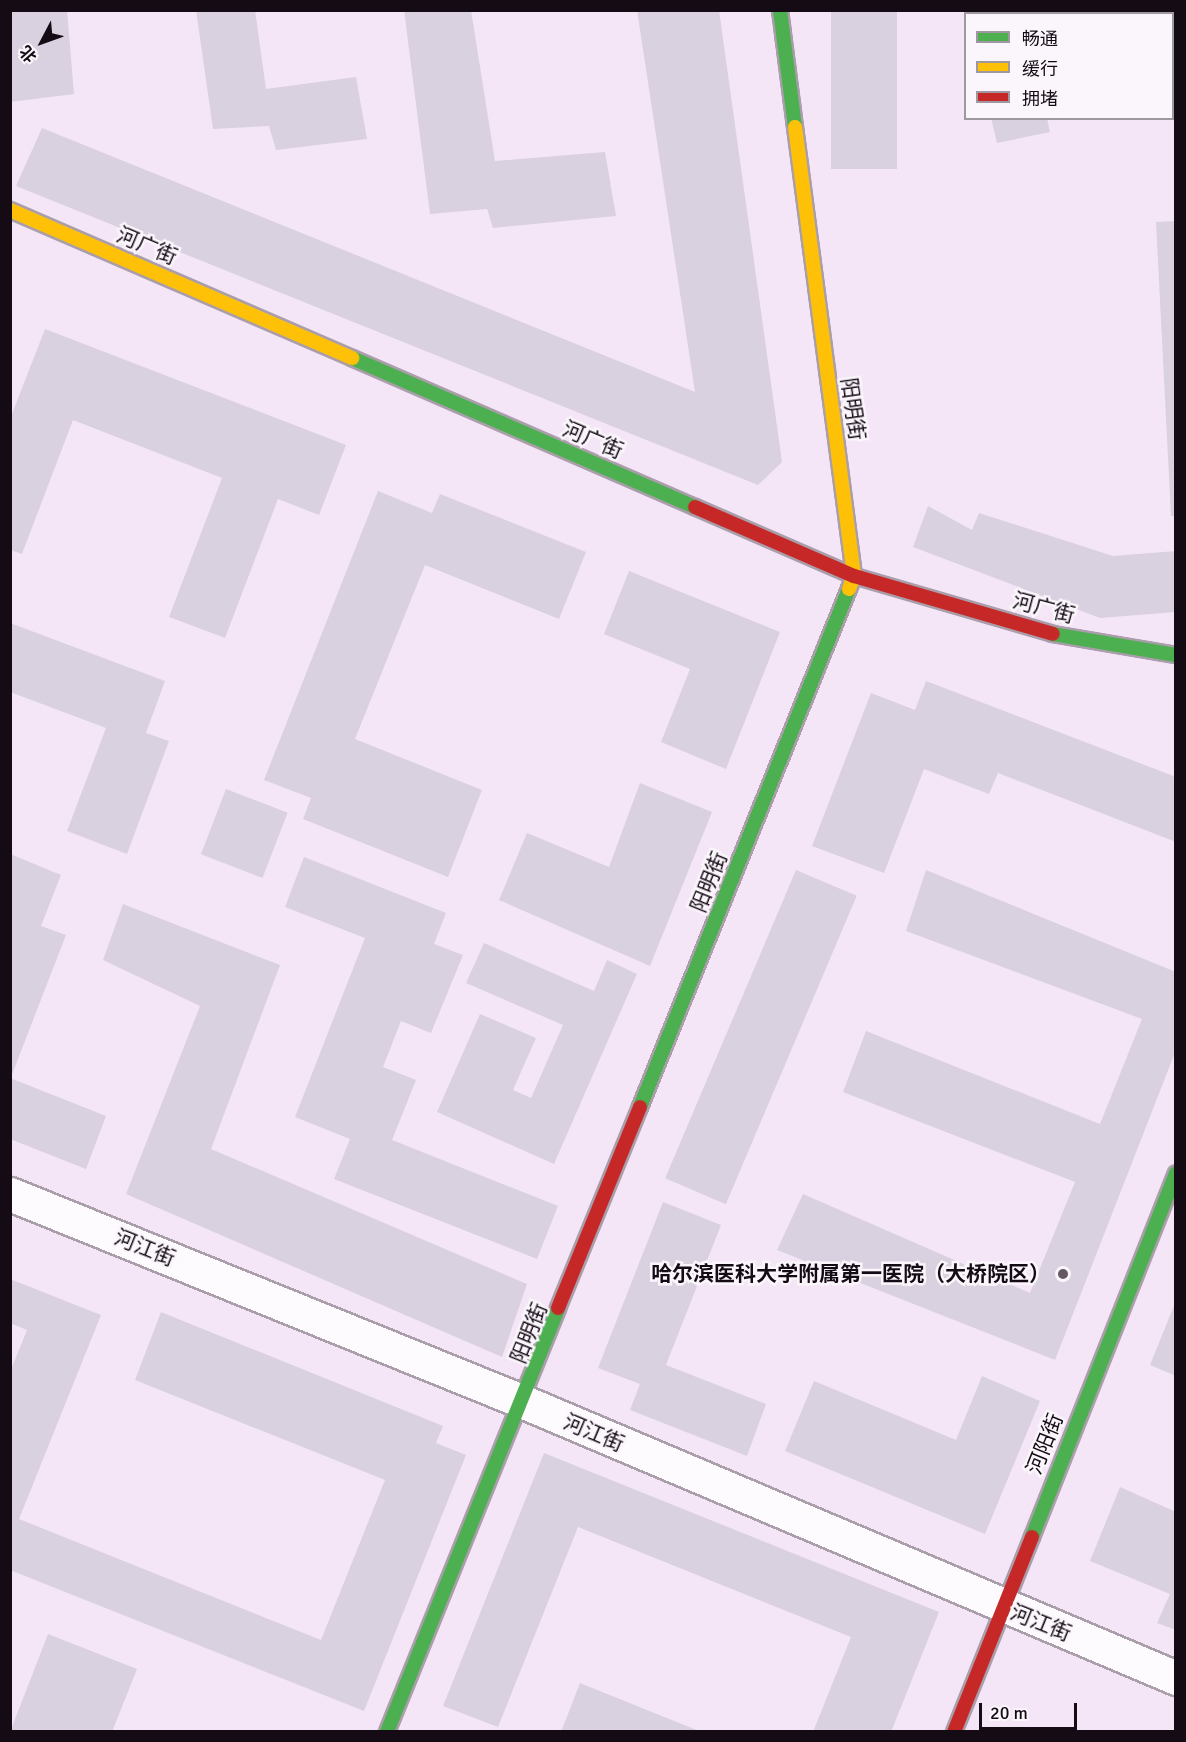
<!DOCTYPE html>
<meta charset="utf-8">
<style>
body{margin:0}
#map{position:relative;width:1186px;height:1742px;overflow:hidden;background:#f5e6f7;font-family:Signika,"Noto Sans SC",sans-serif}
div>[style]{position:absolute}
.building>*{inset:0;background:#d9d1df;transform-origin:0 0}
.roads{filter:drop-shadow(2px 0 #aa9eab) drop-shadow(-2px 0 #aa9eab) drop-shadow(0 2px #aa9eab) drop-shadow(0 -2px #aa9eab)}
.street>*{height:33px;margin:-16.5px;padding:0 16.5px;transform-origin:16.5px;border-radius:16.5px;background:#fefbfe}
.fast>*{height:14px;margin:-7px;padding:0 7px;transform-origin:7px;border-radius:7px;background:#4caf50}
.slow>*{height:14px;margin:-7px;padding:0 7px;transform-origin:7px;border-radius:7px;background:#ffc107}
.jam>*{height:14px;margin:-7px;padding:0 7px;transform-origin:7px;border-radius:7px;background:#c62828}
.dots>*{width:16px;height:16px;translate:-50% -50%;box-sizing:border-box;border:3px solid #fbf6fc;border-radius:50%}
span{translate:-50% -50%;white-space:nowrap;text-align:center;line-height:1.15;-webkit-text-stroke:5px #fbf6fc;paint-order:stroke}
.street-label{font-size:21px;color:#140b15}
.poi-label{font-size:21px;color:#140b15;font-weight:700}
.right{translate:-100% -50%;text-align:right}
.frame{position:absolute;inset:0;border:12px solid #140b15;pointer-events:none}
.legend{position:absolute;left:964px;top:12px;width:210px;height:108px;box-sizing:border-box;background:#fbf6fc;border:2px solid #9f98a0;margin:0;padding:8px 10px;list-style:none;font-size:18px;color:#140b15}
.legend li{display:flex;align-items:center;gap:12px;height:30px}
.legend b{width:30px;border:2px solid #9f98a0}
.north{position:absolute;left:12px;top:12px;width:60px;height:60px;-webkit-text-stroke:4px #fbf6fc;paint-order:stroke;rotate:229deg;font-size:16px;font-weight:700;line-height:24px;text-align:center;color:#140b15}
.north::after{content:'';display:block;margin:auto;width:21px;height:27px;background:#140b15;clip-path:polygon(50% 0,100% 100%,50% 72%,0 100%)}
.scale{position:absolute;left:979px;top:1703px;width:98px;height:27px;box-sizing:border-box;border:3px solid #140b15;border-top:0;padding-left:8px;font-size:18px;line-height:21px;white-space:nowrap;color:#140b15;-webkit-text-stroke:4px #fbf6fc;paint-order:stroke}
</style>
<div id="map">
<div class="building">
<i style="clip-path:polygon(10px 10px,67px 10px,74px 94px,10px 102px)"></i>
<i style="clip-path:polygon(196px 10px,255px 10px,266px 89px,356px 77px,367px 139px,276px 150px,269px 126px,213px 129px)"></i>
<i style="clip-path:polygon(404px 10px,471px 10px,495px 161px,605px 152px,616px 216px,493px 228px,487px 209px,430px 214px)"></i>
<i style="clip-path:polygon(637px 10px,719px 10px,782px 462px,758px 485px,16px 186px,42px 128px,695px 392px)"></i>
<i style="left:831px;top:10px;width:66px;height:159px"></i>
<i style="clip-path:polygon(1145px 10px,1176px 10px,1176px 101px,1172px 14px,1132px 14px)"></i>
<i style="clip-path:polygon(991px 118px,1047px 118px,1050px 132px,997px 143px)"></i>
<i style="clip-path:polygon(1176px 221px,1176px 516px,1171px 516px,1156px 222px)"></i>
<i style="clip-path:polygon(45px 329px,346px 445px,319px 515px,278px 499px,225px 638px,169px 617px,222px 478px,73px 420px,22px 554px,10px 550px,10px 419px)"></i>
<i style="clip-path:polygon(378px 491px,432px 513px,440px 494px,586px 552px,559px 619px,425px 565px,355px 739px,482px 790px,448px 877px,303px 819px,311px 798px,264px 780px)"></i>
<i style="clip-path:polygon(928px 506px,972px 530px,979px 513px,1113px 556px,1176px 551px,1176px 612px,1100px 618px,913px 547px)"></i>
<i style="clip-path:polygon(629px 571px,780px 632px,726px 769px,661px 742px,690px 669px,604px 634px)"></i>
<i style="clip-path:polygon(10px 623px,165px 681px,146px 733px,169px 741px,127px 854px,67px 831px,106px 728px,10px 692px)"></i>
<i style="clip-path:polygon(926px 681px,1176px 777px,1176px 842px,998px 773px,989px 794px,924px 769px,884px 873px,812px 846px,871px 693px,915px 710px)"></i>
<i style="clip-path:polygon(640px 783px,712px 812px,650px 966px,499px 900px,527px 833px,609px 867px)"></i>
<i style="left:226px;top:789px;width:66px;height:70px;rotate:21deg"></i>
<i style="clip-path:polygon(10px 854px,61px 875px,41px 926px,66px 935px,11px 1077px)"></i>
<i style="clip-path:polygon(304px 857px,446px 913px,434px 944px,463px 955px,431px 1033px,401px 1021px,383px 1067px,416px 1080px,392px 1140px,558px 1206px,537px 1259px,334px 1179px,350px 1139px,295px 1117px,365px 938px,285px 907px)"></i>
<i style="left:796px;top:870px;width:66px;height:335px;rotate:23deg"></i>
<i style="clip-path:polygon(926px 870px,1176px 972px,1176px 1050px,1055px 1360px,777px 1250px,803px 1194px,1030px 1293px,1075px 1182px,843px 1092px,866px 1031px,1100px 1124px,1142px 1019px,906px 931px)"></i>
<i style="clip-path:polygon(123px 904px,280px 965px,211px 1149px,527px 1284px,502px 1357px,126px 1194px,200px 1006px,103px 960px)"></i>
<i style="clip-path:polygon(484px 943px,594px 991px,607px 960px,637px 974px,554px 1164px,437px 1112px,480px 1014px,536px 1038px,513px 1090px,531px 1098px,563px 1025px,466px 983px)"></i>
<i style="clip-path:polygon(10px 1078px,106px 1116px,86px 1169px,10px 1139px)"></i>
<i style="clip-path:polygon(663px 1202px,721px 1225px,666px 1365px,766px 1404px,747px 1456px,630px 1410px,640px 1384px,598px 1368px)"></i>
<i style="clip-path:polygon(10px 1279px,101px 1315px,19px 1519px,321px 1640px,385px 1480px,135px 1380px,161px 1312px,443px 1426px,436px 1443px,466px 1455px,364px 1711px,10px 1570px,10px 1372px,27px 1330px,10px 1323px)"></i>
<i style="clip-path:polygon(1175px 1303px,1176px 1303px,1176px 1376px,1150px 1365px)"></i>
<i style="clip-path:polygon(982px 1376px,1040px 1401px,985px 1534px,785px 1451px,814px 1381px,956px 1440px)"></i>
<i style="clip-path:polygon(544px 1453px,939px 1612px,891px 1732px,813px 1732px,851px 1637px,578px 1527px,498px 1727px,443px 1706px)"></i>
<i style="clip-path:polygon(1120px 1487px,1176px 1512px,1176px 1630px,1157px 1623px,1170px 1594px,1090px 1561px)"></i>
<i style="clip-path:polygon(48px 1634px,137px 1669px,112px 1732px,10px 1732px)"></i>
<i style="clip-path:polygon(580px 1683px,699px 1731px,699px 1732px,561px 1732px)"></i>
</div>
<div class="roads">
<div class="street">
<i style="left:10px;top:1194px;width:554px;rotate:22.03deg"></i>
<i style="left:524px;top:1402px;width:708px;rotate:22.94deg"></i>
</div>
<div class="fast">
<i style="left:780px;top:10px;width:118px;rotate:82.7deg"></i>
<i style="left:352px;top:358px;width:374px;rotate:23.5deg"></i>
<i style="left:1053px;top:634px;width:125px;rotate:9.7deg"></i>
<i style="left:640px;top:1107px;width:559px;rotate:-68.03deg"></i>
<i style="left:1032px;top:1537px;width:391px;rotate:-68.4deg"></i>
<i style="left:387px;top:1732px;width:457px;rotate:-68deg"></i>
</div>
<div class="slow">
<i style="left:795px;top:127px;width:453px;rotate:82.5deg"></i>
<i style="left:854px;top:576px;width:14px;rotate:111deg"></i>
<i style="left:10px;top:210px;width:373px;rotate:23.4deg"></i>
</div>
<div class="jam">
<i style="left:695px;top:507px;width:173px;rotate:23.5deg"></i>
<i style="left:854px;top:576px;width:207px;rotate:16.2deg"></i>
<i style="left:558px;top:1308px;width:217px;rotate:-67.8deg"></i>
<i style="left:954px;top:1732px;width:210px;rotate:-68.2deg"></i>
</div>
</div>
<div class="dots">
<i style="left:1063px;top:1274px;background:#635864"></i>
</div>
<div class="street-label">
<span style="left:147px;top:246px;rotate:23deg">河广街</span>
<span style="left:853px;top:409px;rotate:82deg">阳明街</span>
<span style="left:593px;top:440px;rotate:23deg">河广街</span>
<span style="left:1044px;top:608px;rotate:15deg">河广街</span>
<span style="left:709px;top:882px;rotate:-68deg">阳明街</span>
<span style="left:145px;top:1248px;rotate:22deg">河江街</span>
<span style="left:529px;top:1333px;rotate:-68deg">阳明街</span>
<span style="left:594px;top:1433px;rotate:23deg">河江街</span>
<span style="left:1045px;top:1444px;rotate:-68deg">河阳街</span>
<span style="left:1041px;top:1623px;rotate:22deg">河江街</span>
</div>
<div class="poi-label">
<span class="right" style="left:1050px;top:1274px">哈尔滨医科大学附属第一医院（大桥院区）</span>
</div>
<div class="frame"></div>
<ul class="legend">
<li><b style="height:8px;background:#4caf50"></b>畅通</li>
<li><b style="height:8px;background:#ffc107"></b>缓行</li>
<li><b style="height:8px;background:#c62828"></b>拥堵</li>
</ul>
<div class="north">北</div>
<div class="scale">20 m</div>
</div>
